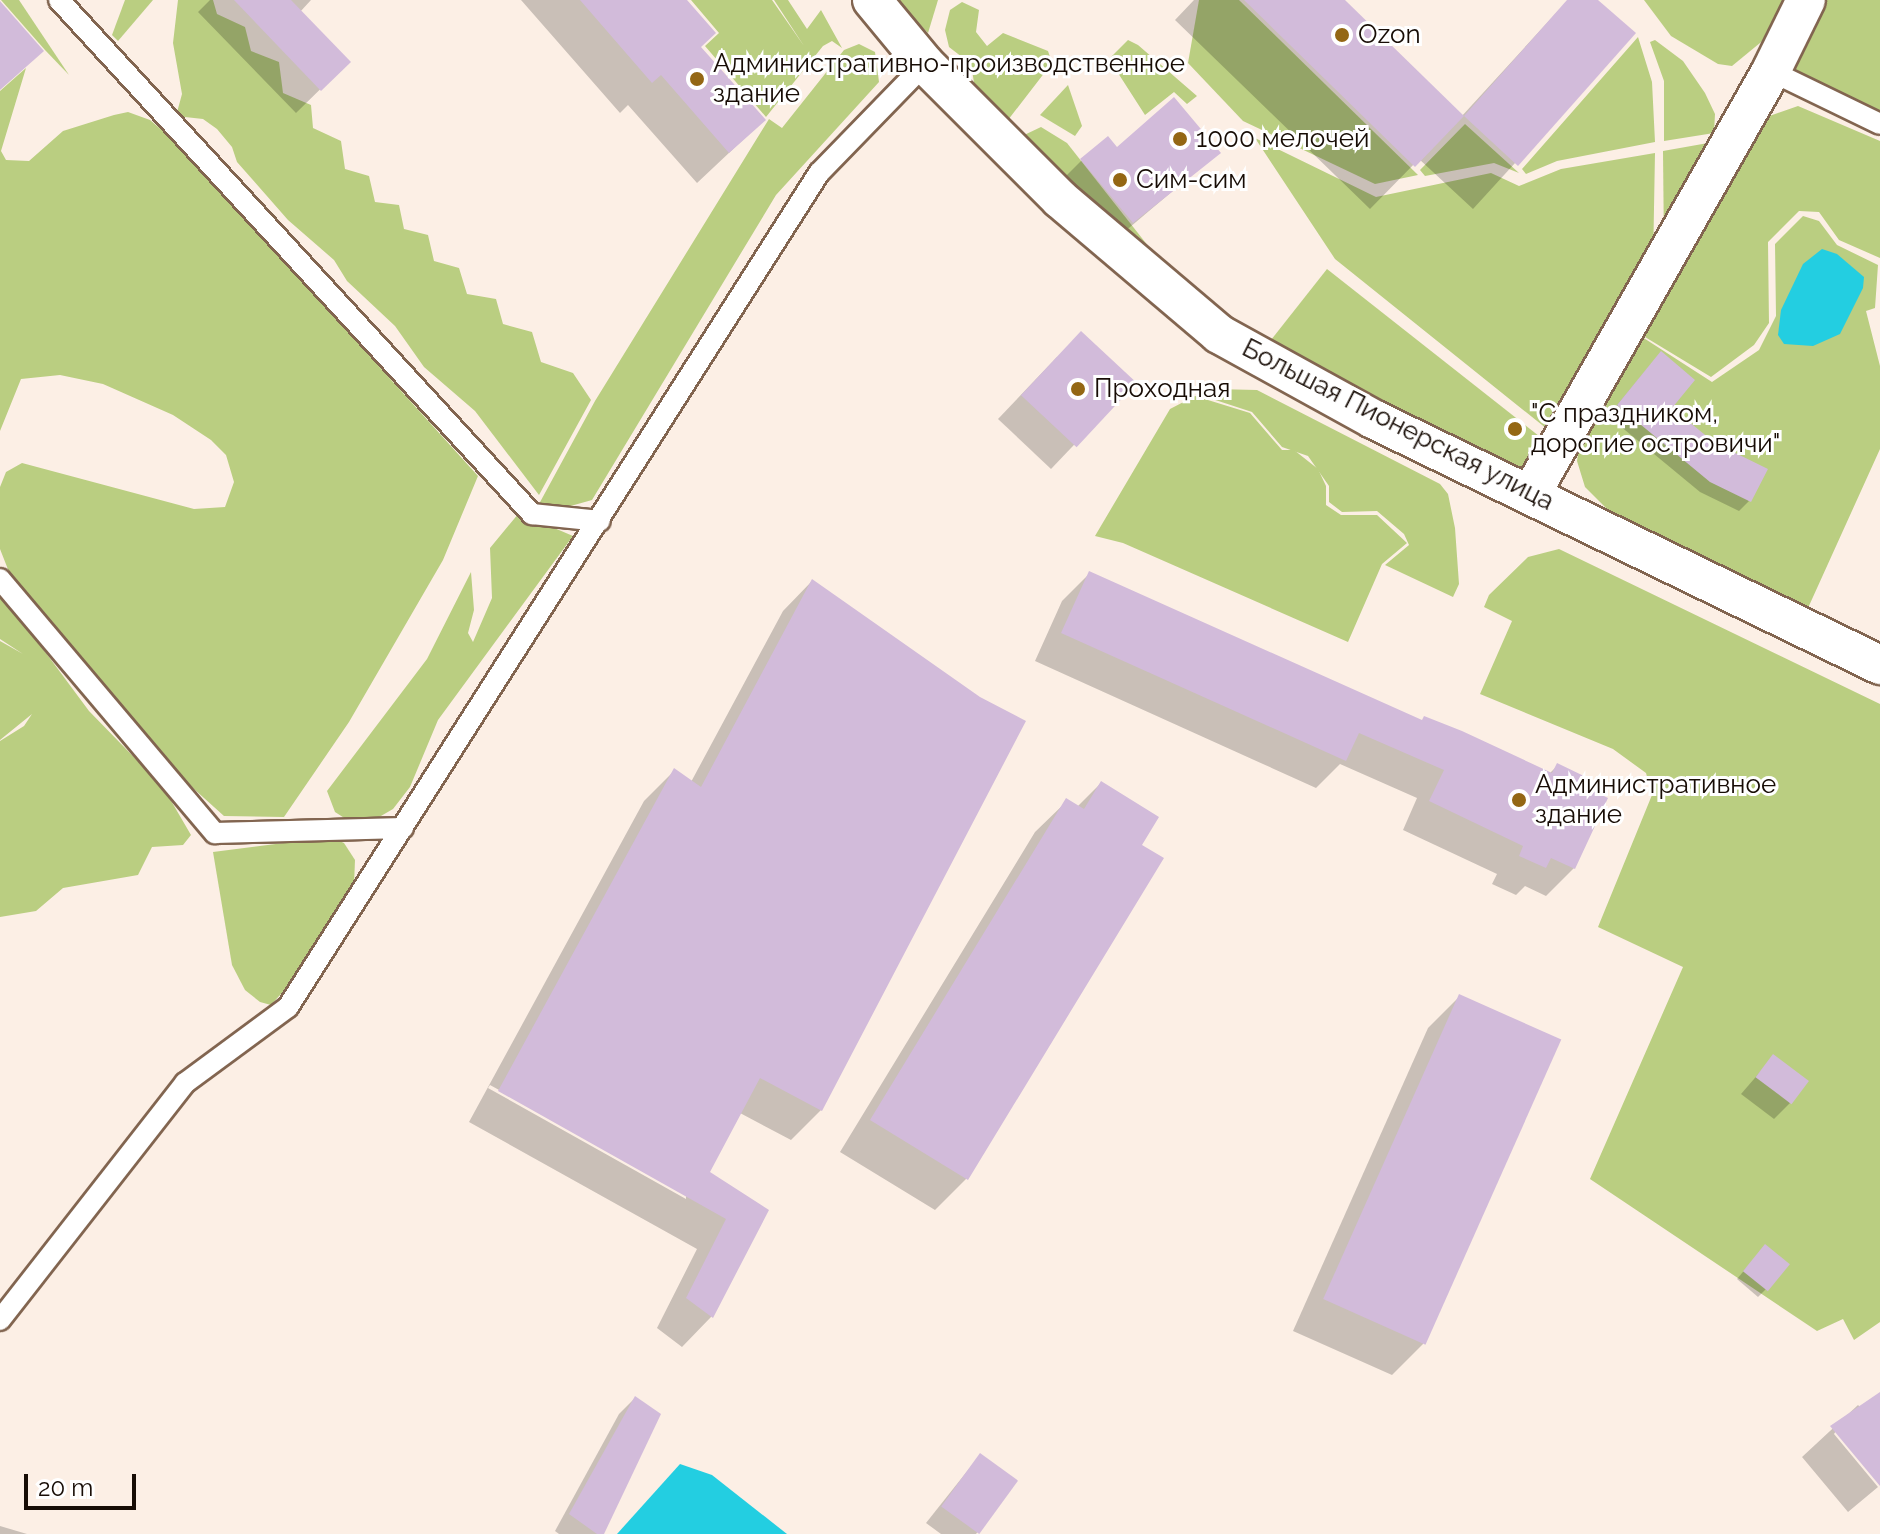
<!DOCTYPE html>
<meta charset="utf-8">
<style>
body{margin:0}
#map{position:relative;width:1880px;height:1534px;overflow:hidden;background:#fcefe5;font-family:Raleway,sans-serif}
div>[style]{position:absolute}
.green>*{inset:0;background:#bace81}
.water>*{inset:0;background:#23cee1}
.shadow>*{inset:0;background:#0003}
.building>*{inset:0;background:#d2bbda;transform-origin:0 0}
.roads{filter:drop-shadow(2px 0 #826550) drop-shadow(-2px 0 #826550) drop-shadow(0 2px #826550) drop-shadow(0 -2px #826550)}
.service>*{height:20px;margin:-10px;padding:0 10px;transform-origin:10px;border-radius:10px;background:#fff}
.minor>*{height:38px;margin:-19px;padding:0 19px;transform-origin:19px;border-radius:19px;background:#fff}
.dots>*{width:22px;height:22px;translate:-50% -50%;box-sizing:border-box;border:4px solid #fff;border-radius:50%}
span{translate:-50% -50%;white-space:nowrap;text-align:center;line-height:1.15;-webkit-text-stroke:6px #fff;paint-order:stroke}
.poi-label{font-size:26px;color:#170c05}
.left{translate:0 -50%;text-align:left}
.street-label{font-size:26px;color:#170c05}
.scale{position:absolute;left:24px;top:1474px;width:112px;height:36px;box-sizing:border-box;border:4px solid #170c05;border-top:0;padding-left:10px;font-size:24px;line-height:28px;white-space:nowrap;color:#170c05;-webkit-text-stroke:6px #fff;paint-order:stroke}
</style>
<div id="map">
<div class="green">
<i style="clip-path:polygon(1px 0,19px 0,69px 75px,45px 50px)"></i>
<i style="clip-path:polygon(125px 0,153px 0,118px 41px,112px 35px)"></i>
<i style="clip-path:polygon(178px 0,213px 0,217px 14px,245px 27px,251px 51px,279px 62px,283px 93px,311px 105px,313px 128px,341px 141px,345px 169px,369px 176px,375px 202px,399px 205px,404px 229px,428px 235px,434px 261px,459px 268px,467px 294px,496px 299px,503px 324px,532px 332px,541px 362px,573px 373px,591px 400px,539px 495px,475px 411px,424px 367px,395px 326px,347px 281px,334px 260px,288px 220px,237px 162px,232px 147px,217px 129px,203px 119px,176px 116px,182px 94px,173px 43px)"></i>
<i style="clip-path:polygon(691px 0,772px 0,804px 46px,774px 0,788px 0,807px 29px,821px 10px,842px 48px,832px 41px,823px 46px,766px 117px,705px 46px,719px 33px)"></i>
<i style="clip-path:polygon(896px 0,938px 0,928px 33px)"></i>
<i style="clip-path:polygon(1199px 0,1239px 0,1418px 175px,1375px 184px,1243px 121px,1188px 63px)"></i>
<i style="clip-path:polygon(1644px 0,1793px 0,1777px 29px,1732px 66px,1718px 64px,1671px 36px)"></i>
<i style="clip-path:polygon(1822px 0,1880px 0,1880px 113px,1790px 70px)"></i>
<i style="clip-path:polygon(962px 2px,979px 10px,976px 32px,987px 46px,1003px 33px,1048px 51px,1052px 63px,1008px 120px,996px 118px,975px 89px,971px 64px,949px 47px,945px 30px,950px 10px)"></i>
<i style="clip-path:polygon(1638px 37px,1652px 82px,1655px 142px,1557px 161px,1526px 174px,1522px 169px)"></i>
<i style="clip-path:polygon(1128px 40px,1138px 45px,1197px 96px,1187px 104px,1174px 92px,1145px 115px,1109px 59px)"></i>
<i style="clip-path:polygon(1655px 40px,1683px 61px,1705px 93px,1715px 114px,1714px 133px,1664px 141px,1664px 81px,1650px 42px)"></i>
<i style="clip-path:polygon(859px 44px,875px 52px,879px 82px,776px 195px,592px 500px,567px 507px,539px 504px,595px 401px,769px 119px,782px 128px,844px 50px)"></i>
<i style="clip-path:polygon(26px 68px,1px 151px,6px 160px,29px 161px,63px 131px,114px 115px,128px 112px,150px 120px,177px 143px,478px 476px,443px 560px,349px 722px,284px 817px,224px 816px,194px 789px,142px 736px,11px 577px,0 549px,0 487px,6px 472px,22px 463px,194px 509px,225px 507px,234px 482px,226px 455px,211px 440px,173px 415px,103px 384px,60px 375px,21px 379px,0 431px,0 91px)"></i>
<i style="clip-path:polygon(1068px 85px,1082px 126px,1075px 136px,1040px 115px)"></i>
<i style="clip-path:polygon(1798px 106px,1880px 141px,1880px 258px,1839px 240px,1819px 212px,1799px 211px,1768px 242px,1769px 323px,1754px 345px,1711px 377px,1645px 337px,1662px 286px,1761px 119px)"></i>
<i style="clip-path:polygon(1465px 124px,1519px 173px,1494px 163px,1425px 176px,1420px 170px)"></i>
<i style="clip-path:polygon(1041px 127px,1067px 143px,1156px 256px,1143px 254px,1020px 137px)"></i>
<i style="clip-path:polygon(1255px 138px,1376px 197px,1491px 173px,1519px 186px,1561px 169px,1655px 153px,1653px 264px,1557px 437px,1335px 259px)"></i>
<i style="clip-path:polygon(1725px 140px,1664px 250px,1663px 151px)"></i>
<i style="clip-path:polygon(1803px 216px,1819px 221px,1837px 245px,1878px 265px,1875px 308px,1866px 311px,1880px 366px,1880px 449px,1808px 608px,1613px 515px,1585px 487px,1577px 461px,1581px 435px,1639px 335px,1712px 382px,1759px 350px,1776px 316px,1775px 244px)"></i>
<i style="clip-path:polygon(1327px 269px,1553px 447px,1531px 482px,1263px 350px)"></i>
<i style="clip-path:polygon(1214px 389px,1257px 390px,1440px 484px,1448px 494px,1455px 528px,1459px 584px,1453px 597px,1385px 565px,1409px 545px,1404px 534px,1377px 511px,1342px 512px,1329px 502px,1329px 486px,1308px 456px,1282px 447px,1252px 412px,1197px 394px)"></i>
<i style="clip-path:polygon(1195px 396px,1250px 413px,1282px 450px,1294px 450px,1318px 469px,1326px 486px,1326px 505px,1341px 515px,1377px 515px,1407px 543px,1382px 564px,1348px 642px,1123px 543px,1095px 536px,1170px 409px)"></i>
<i style="clip-path:polygon(519px 513px,573px 536px,438px 720px,410px 787px,393px 809px,374px 820px,349px 821px,335px 812px,327px 791px,427px 659px,471px 572px,474px 610px,468px 633px,473px 642px,492px 598px,490px 548px)"></i>
<i style="clip-path:polygon(1559px 549px,1880px 704px,1880px 1322px,1854px 1340px,1843px 1319px,1817px 1331px,1590px 1179px,1683px 967px,1598px 927px,1652px 795px,1646px 773px,1613px 749px,1480px 694px,1512px 621px,1484px 607px,1489px 595px,1528px 557px)"></i>
<i style="clip-path:polygon(0 591px,89px 711px,163px 787px,191px 835px,183px 845px,152px 847px,138px 875px,63px 888px,36px 911px,0 917px,0 741px,24px 726px,32px 714px,0 740px,0 641px,23px 654px,0 639px)"></i>
<i style="clip-path:polygon(331px 837px,344px 843px,355px 860px,354px 885px,289px 985px,271px 1005px,260px 1002px,245px 990px,232px 965px,213px 852px)"></i>
</div>
<div class="water">
<i style="clip-path:polygon(1822px 249px,1837px 254px,1864px 277px,1863px 288px,1840px 334px,1813px 346px,1784px 344px,1778px 335px,1781px 310px,1803px 264px)"></i>
<i style="clip-path:polygon(680px 1464px,712px 1475px,787px 1534px,617px 1534px)"></i>
</div>
<div class="shadow">
<i style="clip-path:polygon(210px 0,311px 0,300px 12px,348px 62px,296px 113px,198px 12px)"></i>
<i style="clip-path:polygon(521px 0,685px 0,699px 47px,764px 120px,697px 183px,628px 105px,620px 113px)"></i>
<i style="clip-path:polygon(1194px 0,1342px 0,1461px 117px,1568px 0,1596px 0,1633px 34px,1473px 209px,1419px 159px,1370px 209px,1175px 20px)"></i>
<i style="clip-path:polygon(1117px 149px,1219px 152px,1117px 238px,1066px 176px,1082px 160px)"></i>
<i style="clip-path:polygon(1057px 357px,1133px 383px,1051px 469px,998px 419px)"></i>
<i style="clip-path:polygon(1651px 364px,1669px 408px,1749px 501px,1739px 511px,1700px 492px,1608px 416px)"></i>
<i style="clip-path:polygon(1090px 573px,1421px 722px,1549px 774px,1557px 766px,1582px 787px,1574px 868px,1546px 896px,1525px 886px,1516px 895px,1492px 884px,1497px 874px,1403px 830px,1417px 798px,1340px 764px,1316px 788px,1035px 661px,1062px 601px)"></i>
<i style="clip-path:polygon(evenodd,812px 581px,979px 699px,821px 1110px,791px 1140px,740px 1113px,708px 1173px,766px 1211px,711px 1317px,682px 1347px,657px 1328px,697px 1249px,469px 1122px,644px 801px,674px 771px,691px 782px,783px 611px,812px 581px,490px 1085px,686px 1194px,686px 1199px,488px 1088px,490px 1085px)"></i>
<i style="clip-path:polygon(1101px 783px,1139px 846px,1162px 859px,966px 1179px,935px 1210px,840px 1152px,1035px 832px,1067px 801px,1077px 807px)"></i>
<i style="clip-path:polygon(1459px 997px,1423px 1344px,1392px 1375px,1293px 1331px,1428px 1028px)"></i>
<i style="clip-path:polygon(1773px 1057px,1790px 1103px,1774px 1119px,1741px 1094px)"></i>
<i style="clip-path:polygon(1758px 1254px,1766px 1289px,1758px 1297px,1737px 1279px)"></i>
<i style="clip-path:polygon(1880px 1395px,1880px 1483px,1836px 1431px,1834px 1434px,1878px 1487px,1848px 1512px,1802px 1457px,1858px 1405px,1863px 1410px)"></i>
<i style="clip-path:polygon(635px 1398px,601px 1534px,559px 1534px,555px 1531px,619px 1414px)"></i>
<i style="clip-path:polygon(980px 1455px,1015px 1481px,976px 1534px,941px 1534px,926px 1523px)"></i>
<i style="clip-path:polygon(0 1526px,27px 1534px,0 1534px)"></i>
</div>
<div class="building">
<i style="clip-path:polygon(234px 0,291px 0,351px 62px,321px 91px)"></i>
<i style="clip-path:polygon(580px 0,687px 0,716px 33px,701px 47px,766px 120px,729px 153px,661px 75px,652px 83px)"></i>
<i style="clip-path:polygon(1244px 0,1345px 0,1464px 116px,1415px 167px)"></i>
<i style="clip-path:polygon(1567px 0,1598px 0,1636px 33px,1518px 166px,1464px 116px)"></i>
<i style="clip-path:polygon(0 1px,44px 51px,0 90px)"></i>
<i style="clip-path:polygon(1174px 97px,1221px 153px,1133px 223px,1080px 159px,1108px 136px,1117px 147px)"></i>
<i style="left:1081px;top:331px;width:76px;height:88px;rotate:43deg"></i>
<i style="clip-path:polygon(1661px 351px,1695px 380px,1672px 408px,1715px 443px,1768px 469px,1751px 502px,1710px 482px,1617px 405px)"></i>
<i style="clip-path:polygon(1089px 571px,1422px 720px,1424px 716px,1462px 731px,1552px 773px,1557px 763px,1588px 778px,1584px 786px,1608px 798px,1575px 869px,1551px 858px,1546px 868px,1519px 856px,1523px 846px,1429px 801px,1444px 770px,1359px 733px,1346px 761px,1061px 633px)"></i>
<i style="clip-path:polygon(812px 579px,980px 697px,1026px 721px,822px 1111px,760px 1078px,710px 1172px,769px 1210px,713px 1318px,686px 1298px,726px 1219px,498px 1091px,674px 768px,701px 787px)"></i>
<i style="clip-path:polygon(1101px 781px,1159px 817px,1142px 845px,1164px 858px,968px 1180px,870px 1120px,1066px 798px,1084px 809px)"></i>
<i style="left:1459px;top:994px;width:112px;height:334px;rotate:24deg"></i>
<i style="left:1773px;top:1054px;width:45px;height:29px;rotate:37deg"></i>
<i style="left:1765px;top:1244px;width:32px;height:35px;rotate:39deg"></i>
<i style="clip-path:polygon(1880px 1392px,1880px 1486px,1830px 1426px)"></i>
<i style="clip-path:polygon(635px 1396px,661px 1414px,604px 1534px,597px 1534px,569px 1514px)"></i>
<i style="left:980px;top:1453px;width:47px;height:66px;rotate:36deg"></i>
</div>
<div class="roads">
<div class="service">
<i style="left:59px;top:0;width:699px;rotate:47.38deg"></i>
<i style="left:532px;top:514px;width:68px;rotate:5.9deg"></i>
<i style="left:1771px;top:71px;width:121px;rotate:25.9deg"></i>
<i style="left:0;top:579px;width:333px;rotate:49.8deg"></i>
<i style="left:215px;top:833px;width:188px;rotate:-1.5deg"></i>
<i style="left:0;top:1320px;width:301px;rotate:-52deg"></i>
<i style="left:185px;top:1083px;width:128px;rotate:-36.4deg"></i>
<i style="left:288px;top:1007px;width:989px;rotate:-57.52deg"></i>
<i style="left:819px;top:173px;width:152px;rotate:-45.8deg"></i>
</div>
<div class="minor">
<i style="left:872px;top:0;width:83px;rotate:50.4deg"></i>
<i style="left:925px;top:64px;width:191px;rotate:45deg"></i>
<i style="left:1060px;top:199px;width:209px;rotate:40.3deg"></i>
<i style="left:1219px;top:334px;width:176px;rotate:28.9deg"></i>
<i style="left:1373px;top:419px;width:564px;rotate:25.88deg"></i>
<i style="left:1532px;top:492px;width:484px;rotate:-60.4deg"></i>
<i style="left:1771px;top:71px;width:79px;rotate:-63.8deg"></i>
</div>
</div>
<div class="dots">
<i style="left:1342px;top:35px;background:#946714"></i>
<i style="left:697px;top:79px;background:#946714"></i>
<i style="left:1180px;top:139px;background:#946714"></i>
<i style="left:1120px;top:180px;background:#946714"></i>
<i style="left:1078px;top:389px;background:#946714"></i>
<i style="left:1515px;top:429px;background:#946714"></i>
<i style="left:1519px;top:800px;background:#946714"></i>
</div>
<div class="poi-label">
<span class="left" style="left:1358px;top:35px">Ozon</span>
<span class="left" style="left:713px;top:79px">Административно-производственное<br>здание</span>
<span class="left" style="left:1196px;top:139px">1000 мелочей</span>
<span class="left" style="left:1136px;top:180px">Сим-сим</span>
<span class="left" style="left:1094px;top:389px">Проходная</span>
<span class="left" style="left:1531px;top:429px">"С праздником,<br>дорогие островичи"</span>
<span class="left" style="left:1535px;top:800px">Административное<br>здание</span>
</div>
<div class="street-label">
<span style="left:1398px;top:425px;rotate:27deg">Большая Пионерская улица</span>
</div>
<div class="scale">20 m</div>
</div>
